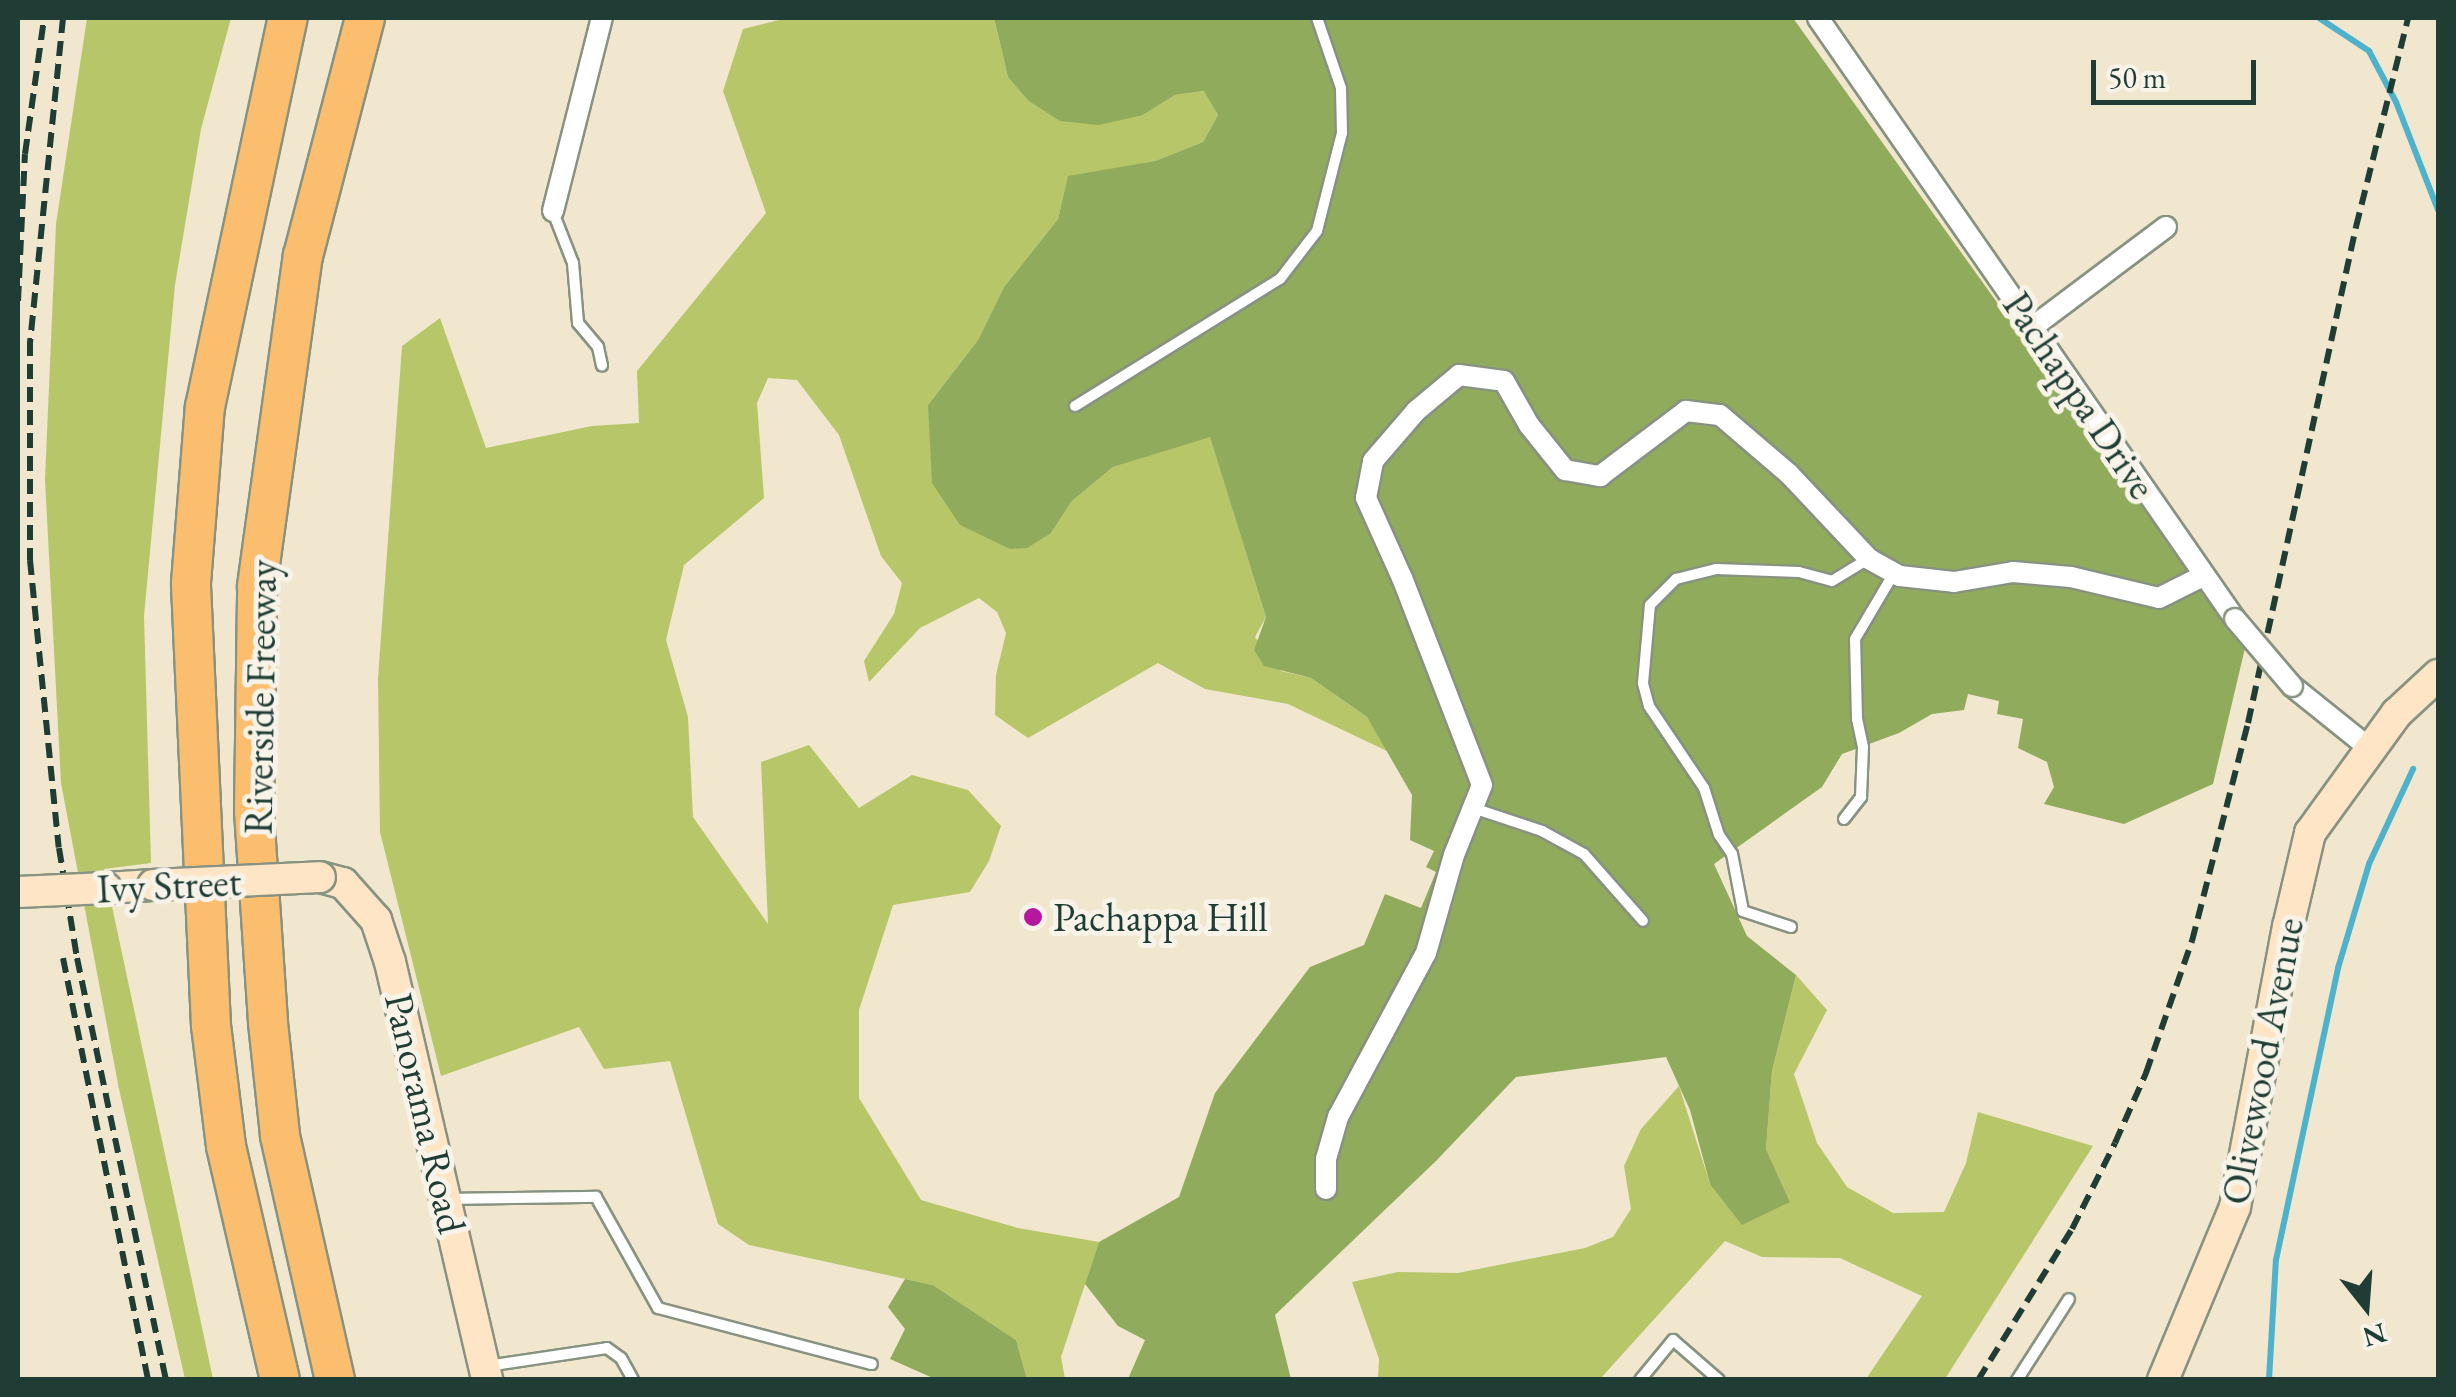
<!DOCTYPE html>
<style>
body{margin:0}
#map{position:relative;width:2456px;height:1397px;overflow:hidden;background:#f0e7ce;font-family:"EB Garamond",serif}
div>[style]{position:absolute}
.green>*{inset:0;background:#b7c669}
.forest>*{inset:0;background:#91ab5d}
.stream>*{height:6px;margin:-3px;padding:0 3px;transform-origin:3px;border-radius:3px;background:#4eb2cd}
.roads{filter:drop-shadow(2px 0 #889281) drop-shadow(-2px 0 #889281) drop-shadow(0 2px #889281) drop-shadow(0 -2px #889281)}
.lane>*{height:10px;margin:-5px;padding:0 5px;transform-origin:5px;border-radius:5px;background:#fff}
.street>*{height:20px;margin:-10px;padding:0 10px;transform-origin:10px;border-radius:10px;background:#fff}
.secondary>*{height:30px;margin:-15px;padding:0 15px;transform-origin:15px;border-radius:15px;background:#fde5c5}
.highway>*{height:38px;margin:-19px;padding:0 19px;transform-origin:19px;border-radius:19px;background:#fbbd6e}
.rail>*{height:6px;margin-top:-3px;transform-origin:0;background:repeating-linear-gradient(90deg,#1f3d34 0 15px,transparent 0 23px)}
.bridges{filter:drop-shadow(2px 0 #889281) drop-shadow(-2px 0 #889281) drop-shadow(0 2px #889281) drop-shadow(0 -2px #889281)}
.street-bridge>*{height:20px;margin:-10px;padding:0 10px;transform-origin:10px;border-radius:10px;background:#fff}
.secondary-bridge>*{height:30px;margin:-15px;padding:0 15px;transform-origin:15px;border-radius:15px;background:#fde5c5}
.dots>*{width:28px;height:28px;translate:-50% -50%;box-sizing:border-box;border:5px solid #f7f3e8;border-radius:50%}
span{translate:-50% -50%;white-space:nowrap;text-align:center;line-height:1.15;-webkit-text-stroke:10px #f7f3e8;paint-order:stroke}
.street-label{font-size:40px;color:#1f3d34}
.poi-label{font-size:40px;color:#1f3d34}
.left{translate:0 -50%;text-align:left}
.frame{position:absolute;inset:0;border:20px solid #1f3d34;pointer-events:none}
.north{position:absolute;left:2316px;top:1257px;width:100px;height:100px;-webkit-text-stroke:8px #f7f3e8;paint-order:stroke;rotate:163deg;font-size:28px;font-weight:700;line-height:40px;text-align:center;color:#1f3d34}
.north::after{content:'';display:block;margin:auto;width:35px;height:45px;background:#1f3d34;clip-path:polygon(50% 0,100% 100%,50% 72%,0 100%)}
.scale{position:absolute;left:2091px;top:60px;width:165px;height:45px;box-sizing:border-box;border:5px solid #1f3d34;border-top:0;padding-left:12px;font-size:30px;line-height:35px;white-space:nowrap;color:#1f3d34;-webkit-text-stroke:8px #f7f3e8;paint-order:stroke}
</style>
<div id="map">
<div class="green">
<i style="clip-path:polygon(87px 18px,231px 18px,201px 129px,175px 285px,144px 616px,151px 863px,104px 869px,213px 1379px,185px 1379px,119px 1089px,61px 783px,45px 480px,56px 224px)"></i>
<i style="clip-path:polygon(787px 18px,994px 18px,1008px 77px,1143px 115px,1175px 95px,1205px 91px,1218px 115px,1203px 142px,1155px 161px,1068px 177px,1058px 219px,1004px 287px,978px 340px,928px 405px,1051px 533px,1072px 501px,1113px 467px,1210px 436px,1266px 617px,1255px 637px,1281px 671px,1311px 678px,1367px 717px,1389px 752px,1288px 704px,1205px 689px,1158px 663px,1028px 738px,995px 715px,996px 675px,1006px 633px,997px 612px,979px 598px,920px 628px,869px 682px,864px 661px,894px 614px,902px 583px,881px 556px,839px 435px,797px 380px,768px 378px,757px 403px,764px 498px,684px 565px,666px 640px,688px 717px,693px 817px,768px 924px,761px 762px,809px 745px,859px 808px,912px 775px,968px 790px,1001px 826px,989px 861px,970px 892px,893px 905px,859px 1010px,859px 1098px,921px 1200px,1018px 1228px,1099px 1242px,1061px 1357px,1065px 1379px,1027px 1379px,1016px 1340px,933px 1285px,749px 1245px,718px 1224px,670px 1061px,604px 1069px,579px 1027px,441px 1076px,380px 832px,378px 678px,402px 346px,440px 318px,486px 448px,592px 426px,639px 423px,637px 371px,766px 213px,723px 91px,743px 29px)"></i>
<i style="clip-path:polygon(1796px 975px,1827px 1010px,1794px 1074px,1817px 1143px,1847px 1187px,1893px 1213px,1944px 1212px,1966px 1163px,1978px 1112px,2093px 1146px,1945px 1379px,1866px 1379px,1922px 1296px,1840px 1258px,1762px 1257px,1725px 1241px,1600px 1379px,1378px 1379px,1379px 1359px,1352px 1282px,1398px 1272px,1458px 1273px,1585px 1248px,1613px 1237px,1631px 1209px,1624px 1166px,1641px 1129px,1679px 1086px,1710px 1184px,1790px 1202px,1766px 1149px,1772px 1071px)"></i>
</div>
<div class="forest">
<i style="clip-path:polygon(994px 18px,1793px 18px,2245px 648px,2213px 784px,2124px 824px,2044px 804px,2054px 787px,2047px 762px,2018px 748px,2023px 719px,1997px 714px,1999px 701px,1968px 694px,1964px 710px,1932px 714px,1899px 733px,1842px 754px,1822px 787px,1714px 864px,1747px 936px,1796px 975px,1772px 1071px,1766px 1149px,1790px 1202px,1742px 1225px,1710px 1184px,1690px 1110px,1666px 1057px,1516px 1077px,1437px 1160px,1275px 1315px,1291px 1379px,1128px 1379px,1145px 1340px,1118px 1326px,1085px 1284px,1099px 1242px,1179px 1197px,1215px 1093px,1310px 967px,1364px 945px,1385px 894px,1421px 908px,1436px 872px,1426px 867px,1434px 851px,1410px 840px,1412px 795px,1367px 717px,1311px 678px,1264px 666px,1254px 650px,1266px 617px,1210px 437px,1113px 467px,1072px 501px,1051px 533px,1027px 548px,1010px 549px,960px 525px,932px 483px,928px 405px,978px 340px,1004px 287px,1058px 219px,1068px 176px,1155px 161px,1203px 142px,1218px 115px,1204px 91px,1175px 95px,1143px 115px,1099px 125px,1060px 121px,1029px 101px,1008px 77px)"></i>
<i style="clip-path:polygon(905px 1279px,933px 1285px,1016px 1340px,1027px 1379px,935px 1379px,890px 1359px,905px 1329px,888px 1307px)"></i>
</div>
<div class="stream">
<i style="left:2319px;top:18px;width:60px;rotate:33.4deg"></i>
<i style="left:2369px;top:51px;width:58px;rotate:62.1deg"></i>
<i style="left:2396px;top:102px;width:116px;rotate:68.7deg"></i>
<i style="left:2269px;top:1380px;width:120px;rotate:-86.7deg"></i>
<i style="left:2276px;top:1260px;width:299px;rotate:-78deg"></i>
<i style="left:2338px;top:968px;width:109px;rotate:-73.4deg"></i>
<i style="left:2369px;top:864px;width:105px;rotate:-65.1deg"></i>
</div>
<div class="roads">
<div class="lane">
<i style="left:553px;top:212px;width:55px;rotate:68.6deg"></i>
<i style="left:573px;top:263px;width:60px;rotate:85.2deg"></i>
<i style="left:578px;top:323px;width:31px;rotate:50deg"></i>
<i style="left:598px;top:347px;width:19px;rotate:78deg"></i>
<i style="left:1075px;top:406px;width:241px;rotate:-31.8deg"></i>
<i style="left:1280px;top:279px;width:61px;rotate:-52.4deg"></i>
<i style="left:1317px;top:231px;width:101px;rotate:-75.7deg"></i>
<i style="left:1342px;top:133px;width:45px;rotate:-91.3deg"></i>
<i style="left:1341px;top:88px;width:74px;rotate:-108.9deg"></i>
<i style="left:1473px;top:808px;width:73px;rotate:18.4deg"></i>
<i style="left:1542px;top:831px;width:48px;rotate:28.7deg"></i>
<i style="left:1584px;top:854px;width:89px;rotate:48.6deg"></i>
<i style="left:1844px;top:819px;width:28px;rotate:-52deg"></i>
<i style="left:1861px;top:797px;width:50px;rotate:-87.7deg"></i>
<i style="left:1863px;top:747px;width:29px;rotate:-102deg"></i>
<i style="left:1857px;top:719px;width:80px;rotate:-91.4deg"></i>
<i style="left:1855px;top:639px;width:77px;rotate:-59.4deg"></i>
<i style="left:1791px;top:927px;width:51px;rotate:-161.6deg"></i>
<i style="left:1743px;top:911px;width:58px;rotate:-100.9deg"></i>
<i style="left:1732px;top:854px;width:23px;rotate:-124deg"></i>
<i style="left:1719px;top:835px;width:49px;rotate:-107.7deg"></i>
<i style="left:1704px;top:788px;width:99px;rotate:-123.9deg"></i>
<i style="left:1649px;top:706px;width:24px;rotate:-105deg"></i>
<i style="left:1643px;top:683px;width:78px;rotate:-84.9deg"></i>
<i style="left:1650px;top:605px;width:37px;rotate:-45deg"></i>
<i style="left:1676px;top:579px;width:41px;rotate:-14deg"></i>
<i style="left:1716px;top:569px;width:83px;rotate:2.1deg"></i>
<i style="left:1799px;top:572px;width:34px;rotate:15deg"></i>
<i style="left:1832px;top:581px;width:42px;rotate:-31.4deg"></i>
<i style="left:447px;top:1199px;width:149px;rotate:-0.8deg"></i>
<i style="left:596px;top:1197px;width:127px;rotate:60.8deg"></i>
<i style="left:658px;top:1308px;width:221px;rotate:14.7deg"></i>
<i style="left:487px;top:1366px;width:121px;rotate:-8.5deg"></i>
<i style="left:607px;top:1348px;width:17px;rotate:36deg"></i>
<i style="left:621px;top:1358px;width:25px;rotate:61deg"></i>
<i style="left:1640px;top:1380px;width:52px;rotate:-50.5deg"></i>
<i style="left:1673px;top:1340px;width:61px;rotate:41deg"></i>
<i style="left:2017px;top:1380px;width:96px;rotate:-57.3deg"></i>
</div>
<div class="street">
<i style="left:1818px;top:18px;width:731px;rotate:55.25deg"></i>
<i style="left:553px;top:211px;width:199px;rotate:-75.8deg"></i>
<i style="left:2034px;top:326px;width:165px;rotate:-36.9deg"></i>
<i style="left:2292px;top:686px;width:99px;rotate:38.8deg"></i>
<i style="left:1326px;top:1189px;width:30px;rotate:-90deg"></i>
<i style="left:1326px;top:1159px;width:44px;rotate:-74.1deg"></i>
<i style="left:1338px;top:1117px;width:186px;rotate:-61.8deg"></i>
<i style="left:1426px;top:953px;width:102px;rotate:-74.1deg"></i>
<i style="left:1454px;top:855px;width:75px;rotate:-68.2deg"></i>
<i style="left:1482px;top:785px;width:222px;rotate:-111.1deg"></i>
<i style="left:1402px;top:578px;width:88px;rotate:-114.2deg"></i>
<i style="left:1366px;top:498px;width:38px;rotate:-79deg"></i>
<i style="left:1373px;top:461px;width:66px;rotate:-49.3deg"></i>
<i style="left:1416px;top:411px;width:56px;rotate:-39.9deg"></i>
<i style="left:1459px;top:375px;width:45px;rotate:7.6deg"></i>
<i style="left:1504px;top:381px;width:51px;rotate:60.4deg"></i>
<i style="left:1529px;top:425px;width:58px;rotate:51.3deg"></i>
<i style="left:1565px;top:470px;width:36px;rotate:10deg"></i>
<i style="left:1600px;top:476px;width:108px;rotate:-37.1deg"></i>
<i style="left:1686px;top:411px;width:34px;rotate:7deg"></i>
<i style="left:1720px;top:415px;width:91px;rotate:40.5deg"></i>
<i style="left:1789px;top:474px;width:117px;rotate:46.7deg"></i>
<i style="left:1869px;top:559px;width:35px;rotate:29deg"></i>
<i style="left:1900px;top:576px;width:54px;rotate:6.3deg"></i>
<i style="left:1954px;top:582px;width:60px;rotate:-9.6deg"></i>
<i style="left:2013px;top:572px;width:58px;rotate:4.9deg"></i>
<i style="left:2071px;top:577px;width:90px;rotate:13.4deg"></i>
<i style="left:2159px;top:598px;width:49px;rotate:-26.6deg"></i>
</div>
<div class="secondary">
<i style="left:320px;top:877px;width:24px;rotate:15deg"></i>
<i style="left:343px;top:883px;width:50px;rotate:48.3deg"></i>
<i style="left:376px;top:920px;width:44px;rotate:71.6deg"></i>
<i style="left:390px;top:962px;width:429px;rotate:76.9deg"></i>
<i style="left:106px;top:888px;width:47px;rotate:-3.7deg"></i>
<i style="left:2163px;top:1380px;width:187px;rotate:-67.4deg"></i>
<i style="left:2235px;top:1207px;width:285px;rotate:-79.3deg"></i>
<i style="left:2288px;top:927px;width:97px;rotate:-76.8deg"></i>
<i style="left:2310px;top:833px;width:148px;rotate:-54.1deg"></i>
<i style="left:2397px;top:713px;width:56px;rotate:-42.8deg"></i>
</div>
<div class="highway">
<i style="left:280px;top:1380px;width:240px;rotate:-103deg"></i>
<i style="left:226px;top:1146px;width:121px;rotate:-97.1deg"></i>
<i style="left:211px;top:1026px;width:443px;rotate:-92.6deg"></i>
<i style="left:191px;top:583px;width:177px;rotate:-85.5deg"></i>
<i style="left:205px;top:407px;width:398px;rotate:-78deg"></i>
<i style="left:335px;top:1380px;width:251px;rotate:-102.7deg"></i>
<i style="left:280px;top:1135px;width:114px;rotate:-96.1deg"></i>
<i style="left:268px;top:1022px;width:211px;rotate:-93.8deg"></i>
<i style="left:254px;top:811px;width:225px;rotate:-89.2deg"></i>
<i style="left:257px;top:586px;width:333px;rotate:-82.1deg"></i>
<i style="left:303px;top:256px;width:246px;rotate:-75.4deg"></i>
</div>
</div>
<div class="rail">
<i style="left:63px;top:18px;width:325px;rotate:95.8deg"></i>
<i style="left:30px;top:341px;width:219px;rotate:90deg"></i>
<i style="left:30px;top:560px;width:289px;rotate:84.3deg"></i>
<i style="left:59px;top:848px;width:111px;rotate:80.7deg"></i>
<i style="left:77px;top:958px;width:431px;rotate:78.1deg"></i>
<i style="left:18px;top:301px;width:147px;rotate:-87.3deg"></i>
<i style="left:25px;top:154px;width:137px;rotate:-82deg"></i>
<i style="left:63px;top:958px;width:430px;rotate:78.6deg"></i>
<i style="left:1978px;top:1380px;width:178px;rotate:-58.1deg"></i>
<i style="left:2072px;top:1229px;width:96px;rotate:-63.4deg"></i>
<i style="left:2115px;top:1143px;width:77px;rotate:-66.1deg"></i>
<i style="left:2146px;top:1073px;width:140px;rotate:-70.8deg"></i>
<i style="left:2192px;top:941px;width:225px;rotate:-75.6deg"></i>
<i style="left:2248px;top:723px;width:508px;rotate:-77.72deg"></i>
<i style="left:2356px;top:227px;width:215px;rotate:-76deg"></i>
</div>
<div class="bridges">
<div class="street-bridge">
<i style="left:2235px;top:619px;width:88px;rotate:49.6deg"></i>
</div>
<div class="secondary-bridge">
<i style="left:153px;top:885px;width:167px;rotate:-2.7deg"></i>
<i style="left:18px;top:892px;width:88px;rotate:-2.6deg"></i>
</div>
</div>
<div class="dots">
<i style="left:1033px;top:917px;background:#b5179e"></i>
</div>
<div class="street-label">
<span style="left:2080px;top:395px;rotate:56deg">Pachappa Drive</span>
<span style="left:260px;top:697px;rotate:-89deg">Riverside Freeway</span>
<span style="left:169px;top:885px;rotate:-3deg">Ivy Street</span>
<span style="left:2262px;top:1061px;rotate:-79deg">Olivewood Avenue</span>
<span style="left:426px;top:1113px;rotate:77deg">Panorama Road</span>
</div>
<div class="poi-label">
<span class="left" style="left:1053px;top:917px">Pachappa Hill</span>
</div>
<div class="frame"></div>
<div class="north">N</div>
<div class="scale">50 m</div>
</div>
